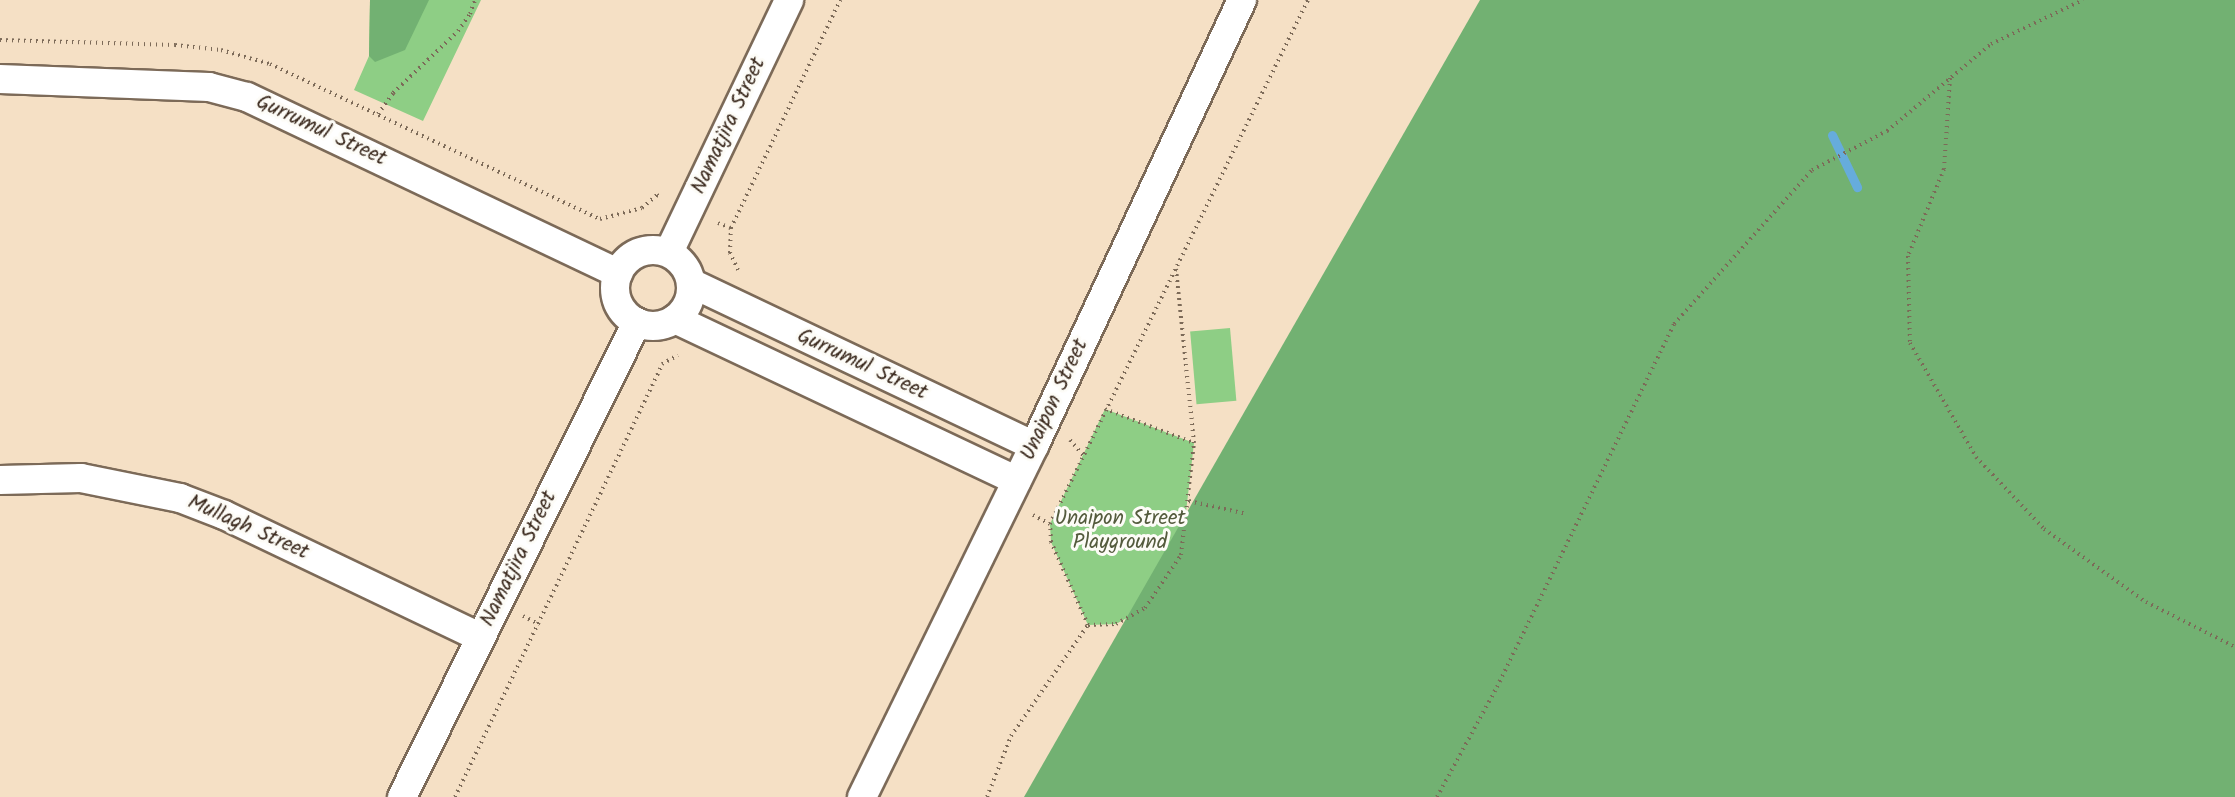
<!DOCTYPE html>
<style>
body{margin:0}
#map{position:relative;width:2235px;height:797px;overflow:hidden;background:#f5e0c5;font-family:Kalam,sans-serif}
div>[style]{position:absolute}
.green>*{inset:0;background:#8ece85;transform-origin:0 0}
.forest>*{inset:0;background:#72b172}
.stream>*{height:9px;margin:-4.5px;padding:0 4.5px;transform-origin:4.5px;border-radius:4.5px;background:#66acdc}
.path>*{height:4px;margin-top:-2px;transform-origin:0;background:repeating-linear-gradient(90deg,#7c6a58 0 1.5px,transparent 0 6px)}
.roads{filter:drop-shadow(2px 0 #7c6a58) drop-shadow(-2px 0 #7c6a58) drop-shadow(0 2px #7c6a58) drop-shadow(0 -2px #7c6a58)}
.minor>*{height:28px;margin:-14px;padding:0 14px;transform-origin:14px;border-radius:14px;background:#fff}
.minor>.ring{margin:-14px;padding:0;box-sizing:content-box;background:none;border:28px solid #fff;border-radius:50%}
span{translate:-50% -50%;white-space:nowrap;text-align:center;line-height:1.15;-webkit-text-stroke:6px #fdfcf7;paint-order:stroke}
.street-label{font-size:21px;color:#3b2a1e}
.park-label{font-size:21px;color:#545b3d}
</style>
<div id="map">
<div class="green">
<i style="clip-path:polygon(370px 0,481px 0,423px 121px,354px 90px,369px 56px)"></i>
<i style="left:1230px;top:328px;width:73px;height:40px;rotate:85deg"></i>
<i style="clip-path:polygon(1105px 409px,1194px 443px,1181px 555px,1145px 608px,1116px 624px,1088px 625px,1051px 542px,1050px 524px)"></i>
</div>
<div class="forest">
<i style="clip-path:polygon(370px 0,429px 0,405px 50px,375px 62px,369px 56px)"></i>
<i style="clip-path:polygon(1480px 0,2235px 0,2235px 797px,1024px 797px)"></i>
</div>
<div class="stream">
<i style="left:1832px;top:135px;width:58px;rotate:64.3deg"></i>
</div>
<div class="path">
<i style="left:0;top:40px;width:175px;rotate:1.6deg"></i>
<i style="left:175px;top:45px;width:46px;rotate:6.2deg"></i>
<i style="left:221px;top:50px;width:51px;rotate:15.9deg"></i>
<i style="left:270px;top:64px;width:365px;rotate:25.2deg"></i>
<i style="left:600px;top:219px;width:43px;rotate:-14.7deg"></i>
<i style="left:642px;top:208px;width:20px;rotate:-41deg"></i>
<i style="left:657px;top:195px;width:5px;rotate:22deg"></i>
<i style="left:1950px;top:78px;width:91px;rotate:93.8deg"></i>
<i style="left:1944px;top:169px;width:94px;rotate:112.5deg"></i>
<i style="left:1908px;top:256px;width:87px;rotate:88.7deg"></i>
<i style="left:1910px;top:343px;width:132px;rotate:59.9deg"></i>
<i style="left:1976px;top:457px;width:99px;rotate:46.6deg"></i>
<i style="left:2044px;top:529px;width:125px;rotate:35.6deg"></i>
<i style="left:2146px;top:602px;width:100px;rotate:26.8deg"></i>
<i style="left:378px;top:114px;width:26px;rotate:-54deg"></i>
<i style="left:393px;top:93px;width:90px;rotate:-43.6deg"></i>
<i style="left:458px;top:31px;width:21px;rotate:-55deg"></i>
<i style="left:470px;top:14px;width:15px;rotate:-70deg"></i>
<i style="left:718px;top:223px;width:14px;rotate:21deg"></i>
<i style="left:738px;top:270px;width:19px;rotate:-115deg"></i>
<i style="left:730px;top:253px;width:25px;rotate:-88deg"></i>
<i style="left:731px;top:228px;width:253px;rotate:-64.4deg"></i>
<i style="left:1105px;top:409px;width:95px;rotate:20.9deg"></i>
<i style="left:1070px;top:440px;width:21px;rotate:49deg"></i>
<i style="left:1189px;top:501px;width:59px;rotate:12.6deg"></i>
<i style="left:1033px;top:515px;width:19px;rotate:28deg"></i>
<i style="left:523px;top:616px;width:18px;rotate:27deg"></i>
<i style="left:1088px;top:625px;width:28px;rotate:-2deg"></i>
<i style="left:1116px;top:624px;width:33px;rotate:-29deg"></i>
<i style="left:1145px;top:608px;width:64px;rotate:-55.8deg"></i>
<i style="left:1181px;top:555px;width:113px;rotate:-83.4deg"></i>
<i style="left:1194px;top:443px;width:175px;rotate:-95.9deg"></i>
<i style="left:455px;top:797px;width:480px;rotate:-64.4deg"></i>
<i style="left:662px;top:364px;width:18px;rotate:-29deg"></i>
<i style="left:987px;top:797px;width:66px;rotate:-68.5deg"></i>
<i style="left:1011px;top:736px;width:135px;rotate:-55.3deg"></i>
<i style="left:1088px;top:625px;width:91px;rotate:-114deg"></i>
<i style="left:1051px;top:542px;width:18px;rotate:-93deg"></i>
<i style="left:1050px;top:524px;width:584px;rotate:-63.79deg"></i>
<i style="left:1437px;top:797px;width:125px;rotate:-61.4deg"></i>
<i style="left:1497px;top:687px;width:404px;rotate:-64deg"></i>
<i style="left:1674px;top:324px;width:207px;rotate:-48.1deg"></i>
<i style="left:1812px;top:170px;width:85px;rotate:-27.5deg"></i>
<i style="left:1887px;top:131px;width:136px;rotate:-39.9deg"></i>
<i style="left:1991px;top:44px;width:102px;rotate:-25.6deg"></i>
</div>
<div class="roads">
<div class="minor">
<i style="left:0;top:79px;width:209px;rotate:2.2deg"></i>
<i style="left:209px;top:87px;width:39px;rotate:15deg"></i>
<i style="left:247px;top:97px;width:411px;rotate:25.4deg"></i>
<i class="ring" style="left:615px;top:250px;width:48px;height:48px"></i>
<i style="left:669px;top:252px;width:279px;rotate:-64.5deg"></i>
<i style="left:691px;top:283px;width:380px;rotate:25.4deg"></i>
<i style="left:675px;top:319px;width:378px;rotate:25.3deg"></i>
<i style="left:0;top:480px;width:81px;rotate:-1.4deg"></i>
<i style="left:81px;top:478px;width:101px;rotate:11.4deg"></i>
<i style="left:180px;top:498px;width:47px;rotate:21.1deg"></i>
<i style="left:224px;top:515px;width:284px;rotate:25.5deg"></i>
<i style="left:402px;top:797px;width:530px;rotate:-63.68deg"></i>
<i style="left:862px;top:797px;width:391px;rotate:-63.9deg"></i>
<i style="left:1034px;top:446px;width:492px;rotate:-65deg"></i>
</div>
</div>
<div class="street-label">
<span style="left:729px;top:126px;rotate:-65deg">Namatjira Street</span>
<span style="left:321px;top:131px;rotate:25deg">Gurrumul Street</span>
<span style="left:862px;top:365px;rotate:25deg">Gurrumul Street</span>
<span style="left:1055px;top:400px;rotate:-65deg">Unaipon Street</span>
<span style="left:248px;top:528px;rotate:24deg">Mullagh Street</span>
<span style="left:519px;top:559px;rotate:-64deg">Namatjira Street</span>
</div>
<div class="park-label">
<span style="left:1120px;top:531px">Unaipon Street<br>Playground</span>
</div>
</div>
